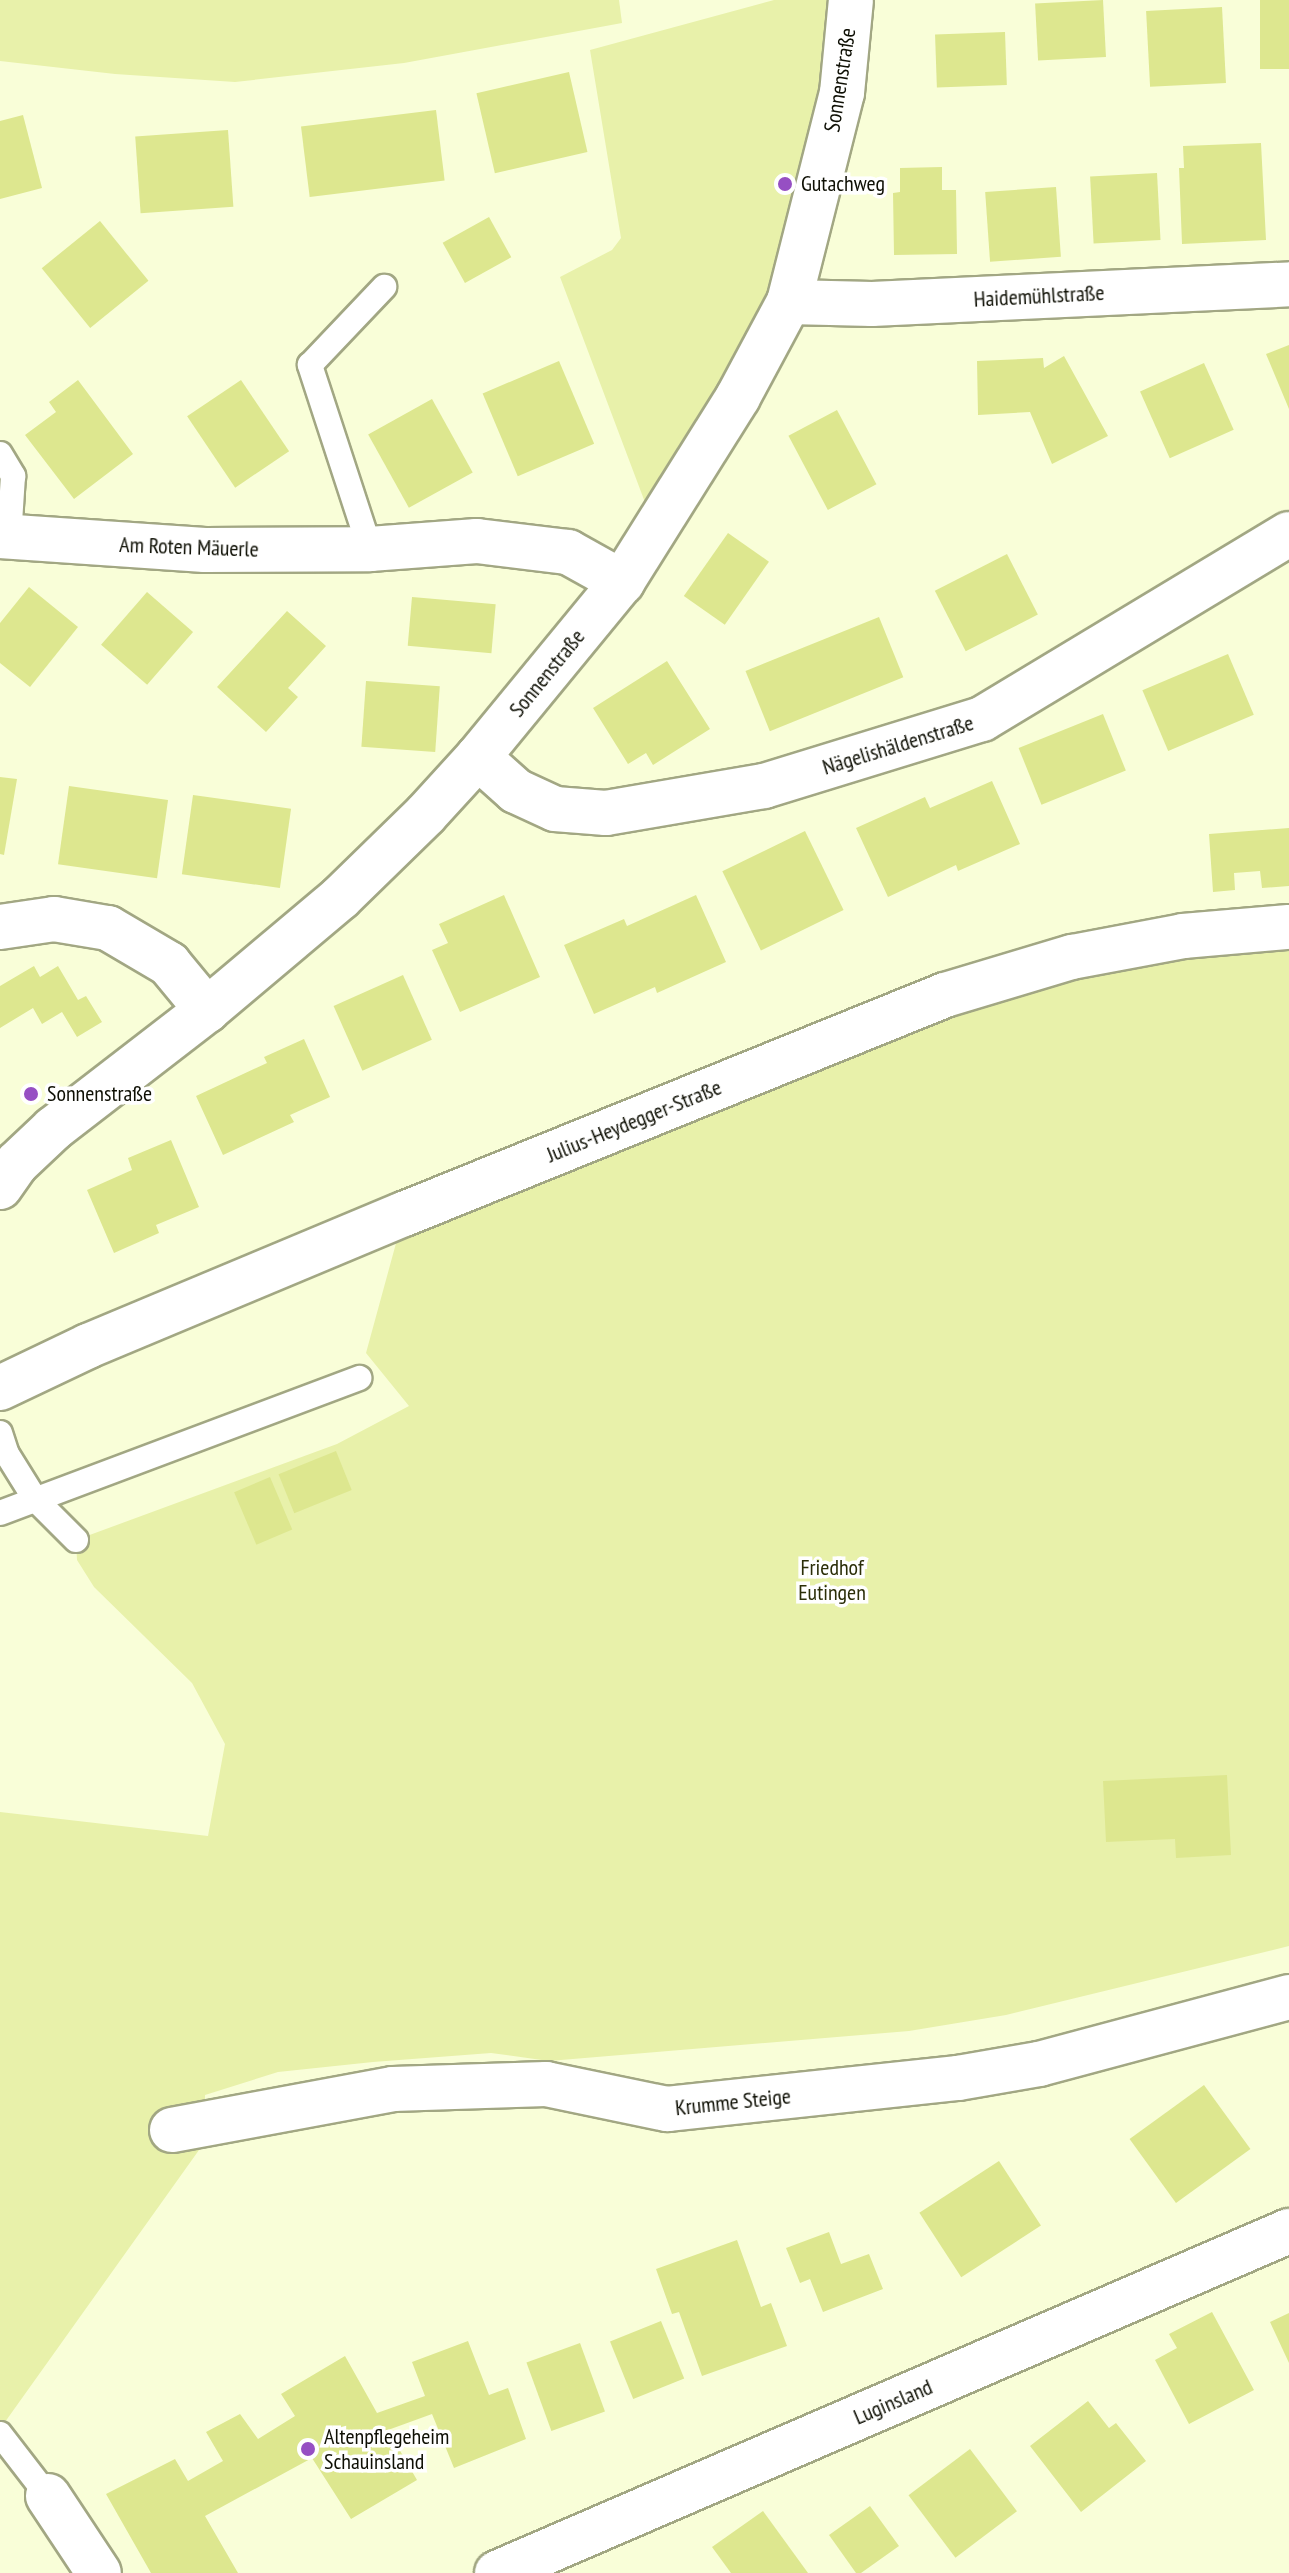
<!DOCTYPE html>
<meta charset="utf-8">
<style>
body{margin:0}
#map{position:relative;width:1289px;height:2573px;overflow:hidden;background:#f9fed8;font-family:"PT Sans Narrow",sans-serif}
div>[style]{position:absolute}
.green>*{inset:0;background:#e8f1aa}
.building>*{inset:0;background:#dde78f;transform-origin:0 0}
.roads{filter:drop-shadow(2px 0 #a2a783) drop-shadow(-2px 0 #a2a783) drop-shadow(0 2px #a2a783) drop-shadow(0 -2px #a2a783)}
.lane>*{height:24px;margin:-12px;padding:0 12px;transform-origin:12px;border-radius:12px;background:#fff}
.street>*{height:44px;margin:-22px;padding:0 22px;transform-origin:22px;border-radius:22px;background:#fff}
.secondary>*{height:44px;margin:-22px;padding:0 22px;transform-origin:22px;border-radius:22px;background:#fff}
.dots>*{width:22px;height:22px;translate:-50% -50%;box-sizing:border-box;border:4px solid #fff;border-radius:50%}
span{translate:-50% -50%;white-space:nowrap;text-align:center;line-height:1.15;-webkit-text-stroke:7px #fff;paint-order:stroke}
.street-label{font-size:22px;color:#0e0f04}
.poi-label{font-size:22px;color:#0e0f04}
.left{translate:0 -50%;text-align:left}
.park-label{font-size:22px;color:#2b2e08}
</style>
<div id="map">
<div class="green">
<i style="clip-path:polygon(0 0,619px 0,622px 23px,404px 63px,235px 82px,115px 74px,0 61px)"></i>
<i style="clip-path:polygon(774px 0,832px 0,829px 71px,803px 180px,768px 291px,724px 375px,646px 505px,560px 277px,612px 250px,621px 238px,590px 50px)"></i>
<i style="clip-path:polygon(1289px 927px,1289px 1946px,1006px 2015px,909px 2031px,549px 2061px,491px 2053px,373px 2062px,278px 2072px,205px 2095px,204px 2143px,0 2429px,0 1812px,208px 1836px,225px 1744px,192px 1683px,94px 1587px,77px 1560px,76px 1540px,337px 1444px,409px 1406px,366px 1353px,404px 1214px,945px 995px)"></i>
</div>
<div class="building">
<i style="left:1103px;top:0;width:57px;height:68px;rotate:87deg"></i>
<i style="left:1260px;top:0;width:29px;height:69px"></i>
<i style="left:1222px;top:7px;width:76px;height:76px;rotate:87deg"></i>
<i style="left:1005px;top:32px;width:53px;height:70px;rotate:88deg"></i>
<i style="left:569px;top:72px;width:82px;height:95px;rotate:77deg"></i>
<i style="left:436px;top:110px;width:71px;height:136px;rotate:83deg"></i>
<i style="clip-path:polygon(23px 115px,42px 188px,0 199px,0 121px)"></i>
<i style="left:228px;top:130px;width:77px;height:93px;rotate:86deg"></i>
<i style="clip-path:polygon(1261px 143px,1266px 240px,1182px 244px,1179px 168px,1184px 168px,1183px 146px)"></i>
<i style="clip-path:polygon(942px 167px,942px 190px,956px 190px,957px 254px,894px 255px,893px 193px,900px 192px,900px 168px)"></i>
<i style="left:1157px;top:173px;width:67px;height:67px;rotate:87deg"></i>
<i style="left:1056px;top:187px;width:70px;height:71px;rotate:86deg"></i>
<i style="left:489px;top:217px;width:46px;height:53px;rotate:61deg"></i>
<i style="left:100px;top:221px;width:77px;height:75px;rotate:51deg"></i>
<i style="clip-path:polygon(1289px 345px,1289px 409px,1266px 354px)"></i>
<i style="clip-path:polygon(1064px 356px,1108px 436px,1052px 464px,1030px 412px,978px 415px,977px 361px,1043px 358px,1044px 368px)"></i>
<i style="left:559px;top:361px;width:90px;height:83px;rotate:67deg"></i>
<i style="left:1204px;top:363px;width:73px;height:70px;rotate:66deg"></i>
<i style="clip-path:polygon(78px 380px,133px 454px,74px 499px,25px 435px,56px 412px,49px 402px)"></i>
<i style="left:241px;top:380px;width:86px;height:65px;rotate:56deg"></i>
<i style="left:432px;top:399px;width:84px;height:73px;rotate:61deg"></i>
<i style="left:837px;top:410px;width:84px;height:55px;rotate:62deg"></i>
<i style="left:728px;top:533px;width:50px;height:77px;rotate:35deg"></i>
<i style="left:1007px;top:554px;width:68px;height:81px;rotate:63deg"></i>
<i style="clip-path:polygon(29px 587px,78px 627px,30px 687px,0 663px,0 623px)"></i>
<i style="left:147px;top:592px;width:61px;height:70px;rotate:41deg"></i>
<i style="left:412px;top:597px;width:84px;height:49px;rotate:5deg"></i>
<i style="clip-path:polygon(287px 611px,326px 646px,288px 688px,298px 697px,266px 732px,217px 687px)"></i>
<i style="left:879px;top:617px;width:65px;height:144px;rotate:68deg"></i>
<i style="left:1228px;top:654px;width:66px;height:93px;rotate:67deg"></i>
<i style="clip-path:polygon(667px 661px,710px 729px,653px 765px,646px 753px,628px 764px,593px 708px)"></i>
<i style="left:366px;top:681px;width:74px;height:66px;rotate:4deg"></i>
<i style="left:1103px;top:714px;width:61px;height:91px;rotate:68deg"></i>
<i style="clip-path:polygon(0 777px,17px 779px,4px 855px,0 854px)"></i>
<i style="clip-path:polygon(992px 781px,1020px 844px,958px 871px,956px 865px,888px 897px,856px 828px,925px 797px,930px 808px)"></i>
<i style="left:69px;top:786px;width:100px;height:79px;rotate:8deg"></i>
<i style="left:193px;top:795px;width:99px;height:80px;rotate:8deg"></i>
<i style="clip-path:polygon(1289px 828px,1289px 886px,1262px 888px,1260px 871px,1234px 873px,1235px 890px,1213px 892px,1209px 834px)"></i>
<i style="left:805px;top:831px;width:88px;height:92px;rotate:64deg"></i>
<i style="clip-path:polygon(504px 895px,540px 977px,460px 1012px,432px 950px,448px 943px,439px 924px)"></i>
<i style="clip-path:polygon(696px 895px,726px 962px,657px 993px,655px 987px,594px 1014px,564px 945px,624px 919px,627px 926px)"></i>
<i style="clip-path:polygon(34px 966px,40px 977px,58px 966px,78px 1000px,86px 996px,102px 1022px,77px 1037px,62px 1012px,42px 1024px,33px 1008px,0 1028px,0 986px)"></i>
<i style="left:403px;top:975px;width:71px;height:76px;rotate:66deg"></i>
<i style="clip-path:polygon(304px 1039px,330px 1097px,290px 1115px,294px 1122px,223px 1155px,196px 1096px,267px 1063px,264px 1057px)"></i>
<i style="clip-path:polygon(171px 1140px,199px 1207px,156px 1225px,159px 1233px,114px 1253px,87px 1190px,132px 1170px,128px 1158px)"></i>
<i style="left:336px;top:1451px;width:42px;height:62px;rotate:68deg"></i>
<i style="left:270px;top:1477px;width:57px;height:39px;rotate:67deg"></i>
<i style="clip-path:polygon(1227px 1775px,1231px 1855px,1176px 1858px,1175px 1839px,1106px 1842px,1103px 1781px)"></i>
<i style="left:1204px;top:2085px;width:79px;height:92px;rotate:54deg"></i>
<i style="left:999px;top:2161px;width:77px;height:95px;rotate:57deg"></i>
<i style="clip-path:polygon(829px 2232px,841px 2264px,869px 2254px,883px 2289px,823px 2312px,810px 2279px,800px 2283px,786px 2248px)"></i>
<i style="clip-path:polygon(737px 2240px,761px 2307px,771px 2303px,787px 2346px,702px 2376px,679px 2312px,672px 2314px,656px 2269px)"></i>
<i style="clip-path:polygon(1212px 2312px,1254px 2390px,1189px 2424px,1155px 2360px,1177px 2348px,1169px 2334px)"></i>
<i style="clip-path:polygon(1289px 2313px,1289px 2363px,1270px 2322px)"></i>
<i style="left:661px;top:2321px;width:62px;height:55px;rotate:68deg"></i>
<i style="clip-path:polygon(468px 2341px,489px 2395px,508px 2388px,526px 2439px,454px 2468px,432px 2414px,388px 2430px,417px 2480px,351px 2519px,312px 2458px,205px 2516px,238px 2573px,151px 2573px,106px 2494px,175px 2459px,188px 2481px,223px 2461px,206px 2432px,240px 2414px,258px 2439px,295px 2416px,281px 2394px,345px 2356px,377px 2413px,425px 2396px,412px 2362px)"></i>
<i style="left:580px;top:2343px;width:73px;height:57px;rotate:70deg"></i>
<i style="clip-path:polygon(1088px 2401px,1109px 2428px,1116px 2423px,1146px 2461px,1081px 2512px,1030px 2446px)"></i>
<i style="left:970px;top:2449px;width:78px;height:77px;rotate:53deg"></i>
<i style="clip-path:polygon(870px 2506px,899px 2546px,861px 2573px,856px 2573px,829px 2535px)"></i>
<i style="clip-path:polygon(763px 2511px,808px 2573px,731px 2573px,712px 2547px)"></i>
</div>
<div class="roads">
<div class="lane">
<i style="left:0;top:454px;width:26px;rotate:59deg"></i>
<i style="left:13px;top:476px;width:62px;rotate:93.7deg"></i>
<i style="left:370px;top:549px;width:194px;rotate:-108.1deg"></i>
<i style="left:310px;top:365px;width:108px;rotate:-46.5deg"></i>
<i style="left:0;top:1433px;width:22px;rotate:72deg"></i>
<i style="left:7px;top:1454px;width:53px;rotate:58.1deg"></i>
<i style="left:35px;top:1499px;width:58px;rotate:45deg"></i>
<i style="left:0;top:1513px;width:384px;rotate:-20.6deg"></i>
<i style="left:0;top:2434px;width:78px;rotate:52.3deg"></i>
</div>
<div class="street">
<i style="left:789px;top:302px;width:83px;rotate:1.4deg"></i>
<i style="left:872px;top:304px;width:417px;rotate:-2.7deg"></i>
<i style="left:0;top:536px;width:205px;rotate:3.9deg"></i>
<i style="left:205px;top:550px;width:165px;rotate:-0.3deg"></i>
<i style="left:370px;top:549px;width:107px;rotate:-4.3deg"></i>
<i style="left:477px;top:541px;width:92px;rotate:6.9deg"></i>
<i style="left:568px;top:552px;width:62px;rotate:29.1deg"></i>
<i style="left:478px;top:757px;width:51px;rotate:41.8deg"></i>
<i style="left:516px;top:791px;width:43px;rotate:24.8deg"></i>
<i style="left:555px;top:809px;width:51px;rotate:4.5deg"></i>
<i style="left:606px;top:813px;width:160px;rotate:-9.7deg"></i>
<i style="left:764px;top:786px;width:228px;rotate:-17.1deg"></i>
<i style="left:982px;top:719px;width:358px;rotate:-31.1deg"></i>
<i style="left:0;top:927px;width:55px;rotate:-8.4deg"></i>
<i style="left:54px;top:919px;width:55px;rotate:9.5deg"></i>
<i style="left:108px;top:928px;width:71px;rotate:30.5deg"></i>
<i style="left:169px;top:964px;width:60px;rotate:50.4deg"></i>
<i style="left:0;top:1187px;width:29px;rotate:-55deg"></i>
<i style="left:17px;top:1163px;width:50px;rotate:-43.4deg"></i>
<i style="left:53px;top:1129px;width:195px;rotate:-37.7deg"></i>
<i style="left:207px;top:1010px;width:174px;rotate:-40.1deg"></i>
<i style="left:340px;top:898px;width:120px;rotate:-44.3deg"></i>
<i style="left:426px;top:814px;width:77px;rotate:-47.6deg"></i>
<i style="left:478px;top:757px;width:227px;rotate:-50.6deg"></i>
<i style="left:622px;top:582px;width:218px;rotate:-57.9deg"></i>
<i style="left:738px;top:397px;width:108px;rotate:-61.8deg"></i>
<i style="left:789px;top:302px;width:216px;rotate:-75.8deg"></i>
<i style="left:842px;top:93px;width:93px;rotate:-84.5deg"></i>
<i style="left:172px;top:2130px;width:225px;rotate:-10.5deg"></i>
<i style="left:393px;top:2089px;width:153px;rotate:-1.9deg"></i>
<i style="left:546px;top:2084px;width:124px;rotate:11.7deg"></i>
<i style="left:667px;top:2109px;width:293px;rotate:-6.1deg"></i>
<i style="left:958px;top:2078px;width:82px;rotate:-9.8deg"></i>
<i style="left:1039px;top:2064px;width:259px;rotate:-15deg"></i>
<i style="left:48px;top:2496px;width:92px;rotate:56.5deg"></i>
<i style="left:497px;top:2573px;width:863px;rotate:-23.36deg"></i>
</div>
<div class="secondary">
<i style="left:0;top:1388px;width:98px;rotate:-25.5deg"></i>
<i style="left:88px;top:1346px;width:342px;rotate:-22.7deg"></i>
<i style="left:404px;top:1214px;width:584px;rotate:-22.04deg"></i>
<i style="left:945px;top:995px;width:133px;rotate:-16.7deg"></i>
<i style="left:1072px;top:957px;width:113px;rotate:-10.7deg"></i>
<i style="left:1183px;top:936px;width:106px;rotate:-4.9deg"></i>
</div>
</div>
<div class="dots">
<i style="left:785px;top:184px;background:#964fc3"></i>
<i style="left:31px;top:1094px;background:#964fc3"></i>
<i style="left:308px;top:2449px;background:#964fc3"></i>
</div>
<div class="street-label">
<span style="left:840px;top:80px;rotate:-81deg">Sonnenstraße</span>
<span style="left:1039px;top:296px;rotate:-3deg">Haidemühlstraße</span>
<span style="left:189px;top:547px;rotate:2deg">Am Roten Mäuerle</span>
<span style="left:547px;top:673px;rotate:-51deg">Sonnenstraße</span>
<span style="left:898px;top:745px;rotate:-17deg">Nägelishäldenstraße</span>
<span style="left:634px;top:1121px;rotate:-22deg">Julius-Heydegger-Straße</span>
<span style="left:733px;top:2102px;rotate:-6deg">Krumme Steige</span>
<span style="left:893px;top:2402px;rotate:-23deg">Luginsland</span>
</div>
<div class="poi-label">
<span class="left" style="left:801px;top:184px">Gutachweg</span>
<span class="left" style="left:47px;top:1094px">Sonnenstraße</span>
<span class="left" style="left:324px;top:2449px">Altenpflegeheim<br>Schauinsland</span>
</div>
<div class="park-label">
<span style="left:832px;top:1580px">Friedhof<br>Eutingen</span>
</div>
</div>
